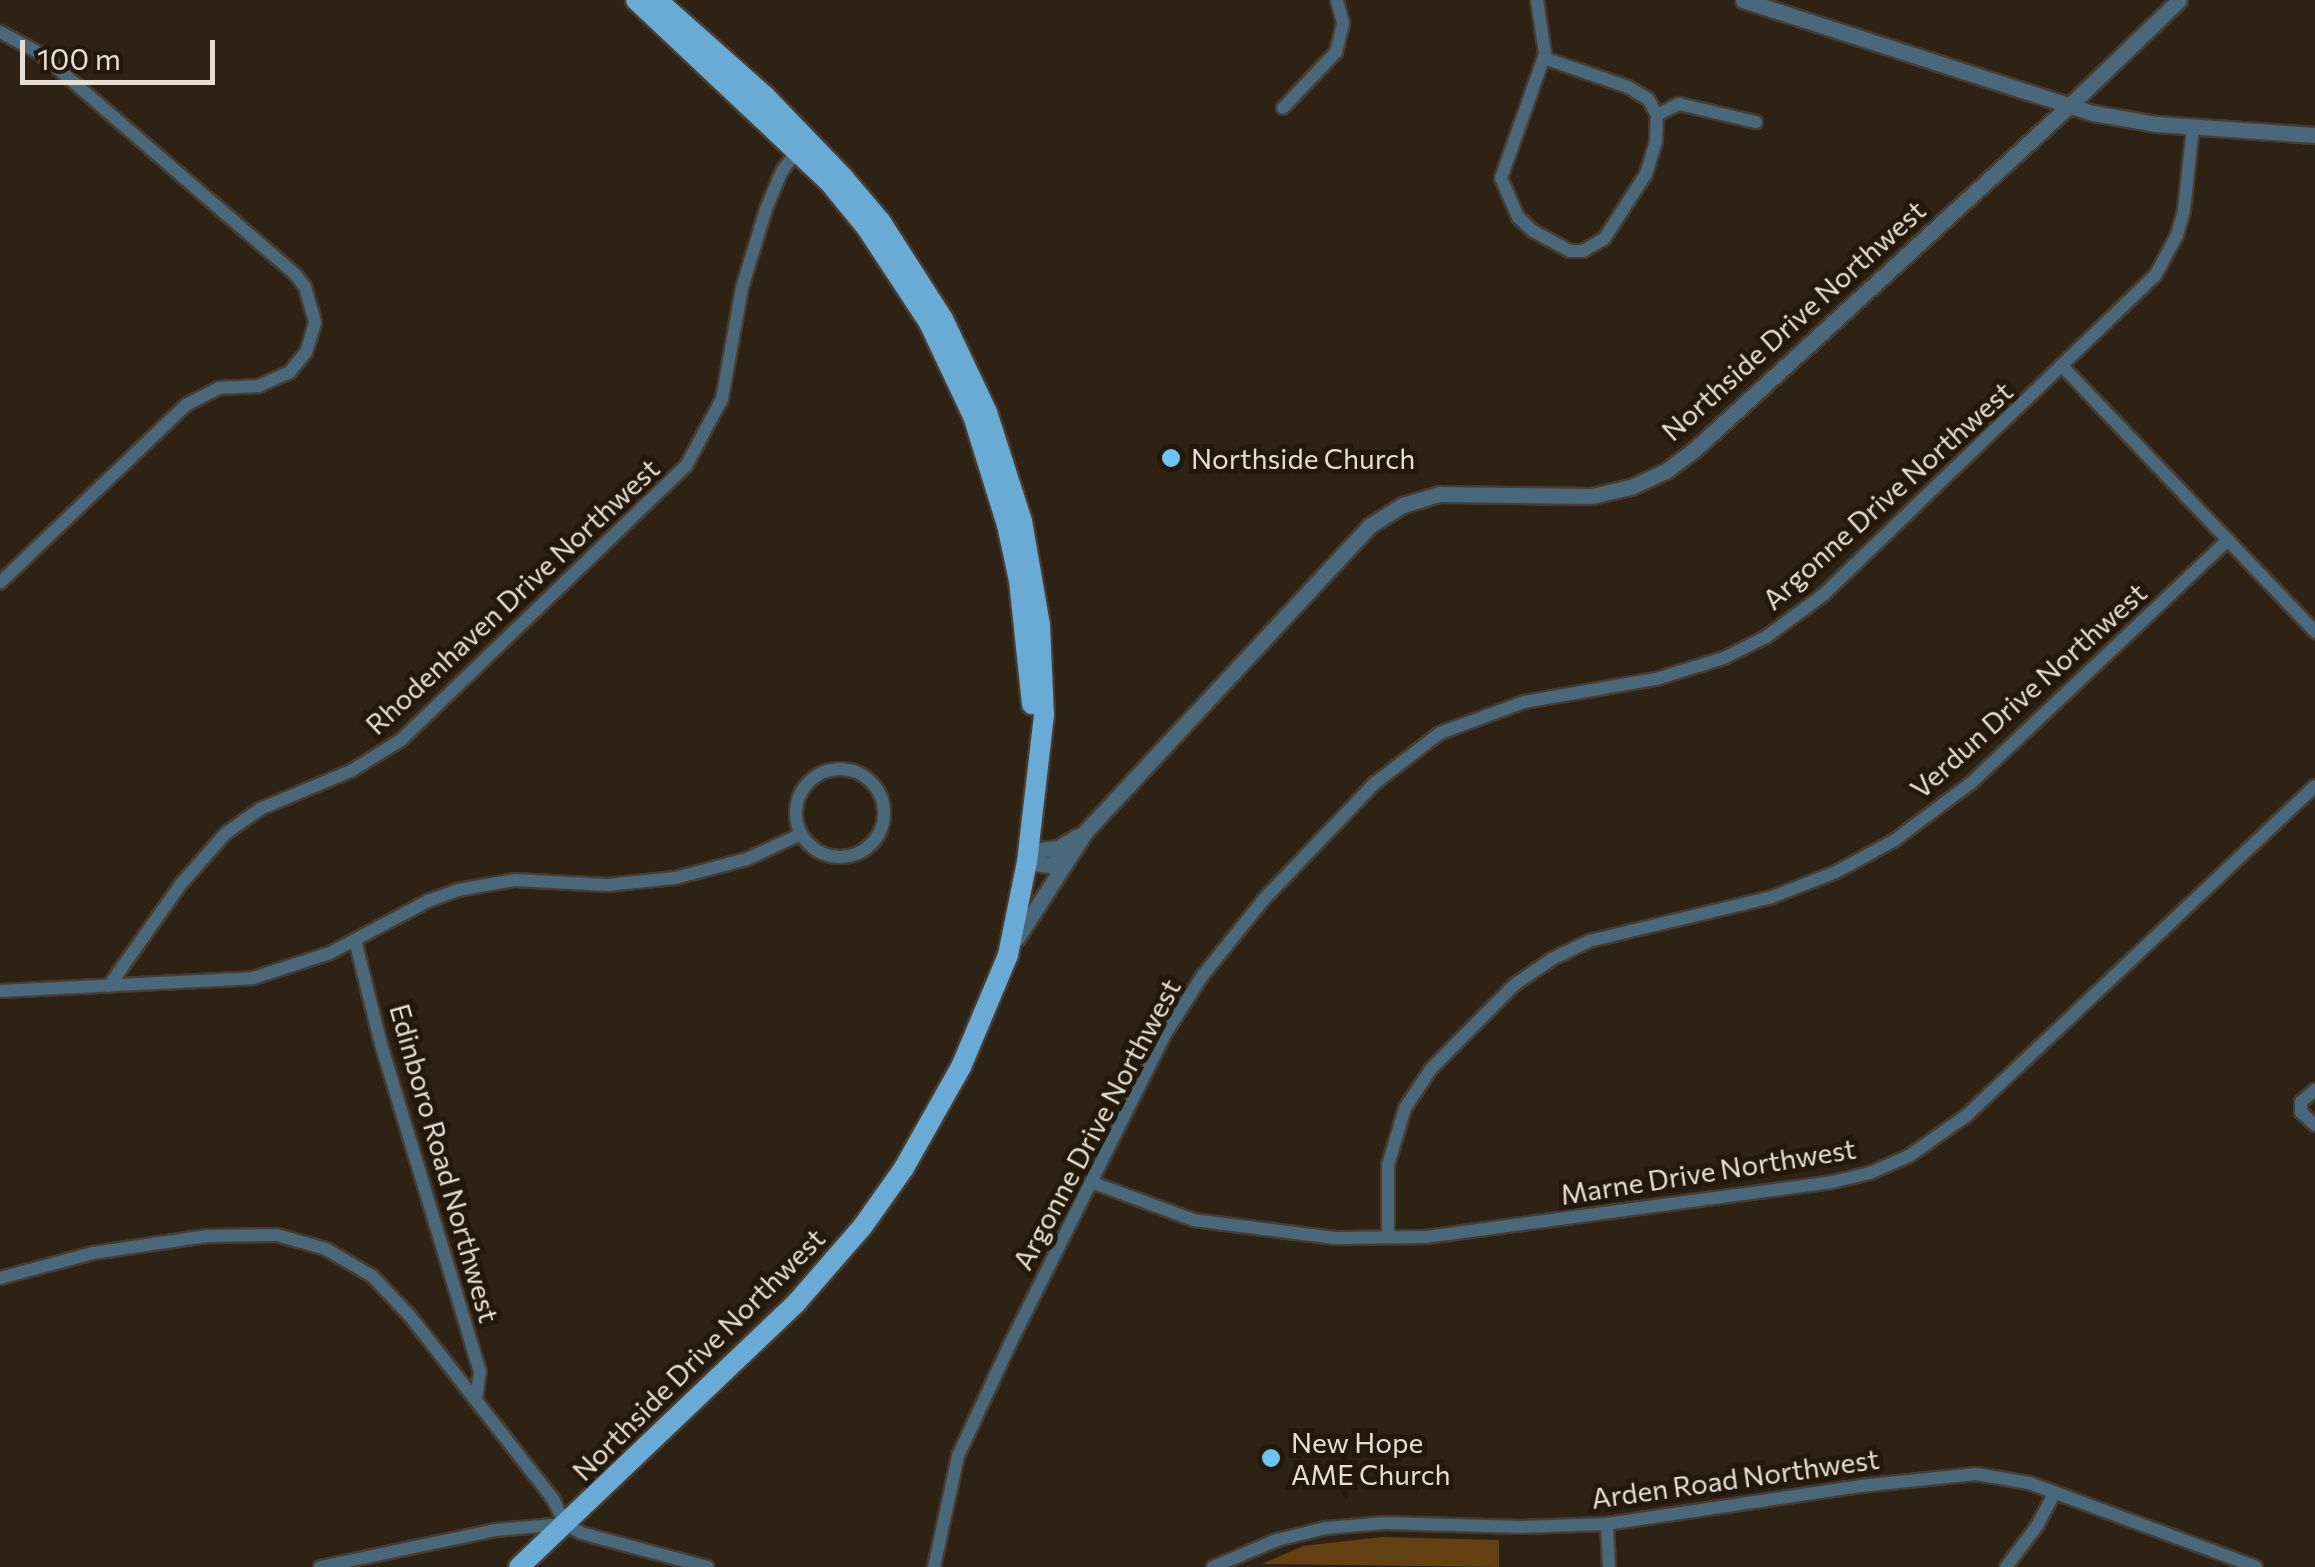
<!DOCTYPE html>
<style>
body{margin:0}
#map{position:relative;width:2315px;height:1567px;overflow:hidden;background:#2d2214;font-family:Commissioner,sans-serif}
div>[style]{position:absolute}
.green>*{inset:0;background:#634112}
.roads{filter:drop-shadow(2px 0 #473c2f) drop-shadow(-2px 0 #473c2f) drop-shadow(0 2px #473c2f) drop-shadow(0 -2px #473c2f)}
.minor>*{height:12px;margin:-6px;padding:0 6px;transform-origin:6px;border-radius:6px;background:#49687b}
.minor>.ring{margin:-6px;padding:0;box-sizing:content-box;background:none;border:12px solid #49687b;border-radius:50%}
.tertiary>*{height:15px;margin:-7.5px;padding:0 7.5px;transform-origin:7.5px;border-radius:7.5px;background:#49687b}
.primary>*{height:20px;margin:-10px;padding:0 10px;transform-origin:10px;border-radius:10px;background:#69abd4}
.dots>*{width:28px;height:28px;translate:-50% -50%;box-sizing:border-box;border:5px solid #23180b;border-radius:50%}
span{translate:-50% -50%;white-space:nowrap;text-align:center;line-height:1.15;-webkit-text-stroke:10px #23180b;paint-order:stroke}
.street-label{font-size:28px;color:#e6ded5}
.poi-label{font-size:28px;color:#e6ded5}
.left{translate:0 -50%;text-align:left}
.scale{position:absolute;left:20px;top:40px;width:195px;height:45px;box-sizing:border-box;border:5px solid #e6ded5;border-top:0;padding-left:12px;font-size:30px;line-height:35px;white-space:nowrap;color:#e6ded5;-webkit-text-stroke:8px #23180b;paint-order:stroke}
</style>
<div id="map">
<div class="green">
<i style="clip-path:polygon(1382px 1537px,1499px 1540px,1499px 1567px,1262px 1564px,1303px 1546px)"></i>
</div>
<div class="roads">
<div class="minor">
<i style="left:1537px;top:0;width:55px;rotate:81.6deg"></i>
<i style="left:1545px;top:54px;width:132px;rotate:109.5deg"></i>
<i style="left:1501px;top:178px;width:43px;rotate:66.4deg"></i>
<i style="left:1518px;top:217px;width:21px;rotate:43deg"></i>
<i style="left:1533px;top:231px;width:42px;rotate:28.4deg"></i>
<i style="left:1570px;top:251px;width:13px"></i>
<i style="left:1583px;top:251px;width:24px;rotate:-30deg"></i>
<i style="left:1604px;top:239px;width:77px;rotate:-57.1deg"></i>
<i style="left:1646px;top:174px;width:34px;rotate:-73deg"></i>
<i style="left:1656px;top:141px;width:26px;rotate:-88deg"></i>
<i style="left:1657px;top:115px;width:18px;rotate:-119deg"></i>
<i style="left:1648px;top:99px;width:23px;rotate:-149deg"></i>
<i style="left:1628px;top:87px;width:89px;rotate:-161deg"></i>
<i style="left:0;top:32px;width:47px;rotate:28.2deg"></i>
<i style="left:41px;top:54px;width:336px;rotate:40.9deg"></i>
<i style="left:295px;top:274px;width:16px;rotate:52deg"></i>
<i style="left:305px;top:287px;width:37px;rotate:74deg"></i>
<i style="left:315px;top:323px;width:30px;rotate:107deg"></i>
<i style="left:306px;top:352px;width:26px;rotate:129deg"></i>
<i style="left:290px;top:372px;width:35px;rotate:156deg"></i>
<i style="left:258px;top:386px;width:39px;rotate:177deg"></i>
<i style="left:219px;top:388px;width:37px;rotate:153deg"></i>
<i style="left:186px;top:405px;width:257px;rotate:136.3deg"></i>
<i style="left:1283px;top:108px;width:77px;rotate:-46.6deg"></i>
<i style="left:1336px;top:52px;width:30px;rotate:-76deg"></i>
<i style="left:1343px;top:23px;width:24px;rotate:-105deg"></i>
<i style="left:1657px;top:115px;width:25px;rotate:-27deg"></i>
<i style="left:1679px;top:104px;width:79px;rotate:13.2deg"></i>
<i style="left:2063px;top:367px;width:366px;rotate:46.4deg"></i>
<i class="ring" style="left:796px;top:769px;width:76px;height:76px"></i>
<i style="left:355px;top:940px;width:107px;rotate:76deg"></i>
<i style="left:381px;top:1044px;width:342px;rotate:73.2deg"></i>
<i style="left:480px;top:1371px;width:29px;rotate:98deg"></i>
<i style="left:109px;top:986px;width:125px;rotate:-54.8deg"></i>
<i style="left:181px;top:884px;width:68px;rotate:-48.6deg"></i>
<i style="left:226px;top:833px;width:42px;rotate:-35.2deg"></i>
<i style="left:260px;top:809px;width:99px;rotate:-22.7deg"></i>
<i style="left:351px;top:771px;width:59px;rotate:-31.8deg"></i>
<i style="left:401px;top:740px;width:395px;rotate:-43.9deg"></i>
<i style="left:686px;top:466px;width:76px;rotate:-61.8deg"></i>
<i style="left:722px;top:399px;width:113px;rotate:-79.8deg"></i>
<i style="left:742px;top:288px;width:83px;rotate:-73.1deg"></i>
<i style="left:766px;top:209px;width:41px;rotate:-67.2deg"></i>
<i style="left:782px;top:171px;width:31px;rotate:-53deg"></i>
<i style="left:0;top:991px;width:253px;rotate:-2.9deg"></i>
<i style="left:253px;top:978px;width:81px;rotate:-18deg"></i>
<i style="left:330px;top:953px;width:111px;rotate:-28deg"></i>
<i style="left:428px;top:901px;width:32px;rotate:-20deg"></i>
<i style="left:458px;top:890px;width:58px;rotate:-10deg"></i>
<i style="left:515px;top:880px;width:92px;rotate:3.1deg"></i>
<i style="left:607px;top:885px;width:68px;rotate:-5.9deg"></i>
<i style="left:675px;top:878px;width:74px;rotate:-14.8deg"></i>
<i style="left:747px;top:859px;width:60px;rotate:-24.8deg"></i>
<i style="left:2315px;top:1090px;width:18px;rotate:139deg"></i>
<i style="left:2301px;top:1102px;width:10px;rotate:90deg"></i>
<i style="left:2301px;top:1112px;width:19px;rotate:43deg"></i>
<i style="left:1091px;top:1182px;width:109px;rotate:20.4deg"></i>
<i style="left:1193px;top:1220px;width:143px;rotate:7.2deg"></i>
<i style="left:1335px;top:1238px;width:91px;rotate:-0.6deg"></i>
<i style="left:1426px;top:1237px;width:406px;rotate:-7.7deg"></i>
<i style="left:1828px;top:1183px;width:43px;rotate:-13.4deg"></i>
<i style="left:1870px;top:1173px;width:43px;rotate:-23.6deg"></i>
<i style="left:1909px;top:1156px;width:70px;rotate:-35.1deg"></i>
<i style="left:1966px;top:1116px;width:480px;rotate:-43.4deg"></i>
<i style="left:1388px;top:1237px;width:72px;rotate:-90deg"></i>
<i style="left:1388px;top:1165px;width:59px;rotate:-73.4deg"></i>
<i style="left:1405px;top:1108px;width:47px;rotate:-56.3deg"></i>
<i style="left:1431px;top:1069px;width:118px;rotate:-45.3deg"></i>
<i style="left:1514px;top:985px;width:46px;rotate:-34.4deg"></i>
<i style="left:1552px;top:959px;width:41px;rotate:-25.9deg"></i>
<i style="left:1589px;top:941px;width:188px;rotate:-13.5deg"></i>
<i style="left:1772px;top:897px;width:69px;rotate:-21.3deg"></i>
<i style="left:1836px;top:872px;width:67px;rotate:-28.5deg"></i>
<i style="left:1895px;top:840px;width:95px;rotate:-36.9deg"></i>
<i style="left:1971px;top:783px;width:354px;rotate:-43.4deg"></i>
<i style="left:0;top:1278px;width:96px;rotate:-15deg"></i>
<i style="left:93px;top:1253px;width:115px;rotate:-8.5deg"></i>
<i style="left:207px;top:1236px;width:70px;rotate:-0.8deg"></i>
<i style="left:277px;top:1235px;width:51px;rotate:15.9deg"></i>
<i style="left:326px;top:1249px;width:53px;rotate:30.4deg"></i>
<i style="left:372px;top:1276px;width:55px;rotate:46.5deg"></i>
<i style="left:410px;top:1316px;width:232px;rotate:52deg"></i>
<i style="left:553px;top:1499px;width:28px;rotate:64deg"></i>
<i style="left:1607px;top:1524px;width:43px;rotate:87.3deg"></i>
<i style="left:320px;top:1567px;width:180px;rotate:-11.9deg"></i>
<i style="left:496px;top:1530px;width:69px;rotate:-5deg"></i>
<i style="left:565px;top:1524px;width:18px;rotate:29deg"></i>
<i style="left:581px;top:1533px;width:131px;rotate:15.1deg"></i>
<i style="left:934px;top:1567px;width:114px;rotate:-77.8deg"></i>
<i style="left:958px;top:1456px;width:123px;rotate:-65.1deg"></i>
<i style="left:1010px;top:1344px;width:350px;rotate:-63.4deg"></i>
<i style="left:1167px;top:1031px;width:67px;rotate:-57.3deg"></i>
<i style="left:1203px;top:975px;width:97px;rotate:-51.2deg"></i>
<i style="left:1264px;top:899px;width:161px;rotate:-46.3deg"></i>
<i style="left:1375px;top:783px;width:82px;rotate:-37.6deg"></i>
<i style="left:1440px;top:733px;width:90px;rotate:-20.3deg"></i>
<i style="left:1524px;top:702px;width:134px;rotate:-9.9deg"></i>
<i style="left:1656px;top:679px;width:71px;rotate:-17.2deg"></i>
<i style="left:1724px;top:658px;width:47px;rotate:-26.6deg"></i>
<i style="left:1766px;top:637px;width:71px;rotate:-36.4deg"></i>
<i style="left:1823px;top:595px;width:460px;rotate:-43.9deg"></i>
<i style="left:2155px;top:276px;width:47px;rotate:-61.8deg"></i>
<i style="left:2177px;top:235px;width:26px;rotate:-74deg"></i>
<i style="left:2184px;top:210px;width:83px;rotate:-83.8deg"></i>
<i style="left:1213px;top:1567px;width:69px;rotate:-22.9deg"></i>
<i style="left:1277px;top:1540px;width:50px;rotate:-13.8deg"></i>
<i style="left:1326px;top:1528px;width:59px;rotate:-4.8deg"></i>
<i style="left:1385px;top:1523px;width:136px;rotate:1.7deg"></i>
<i style="left:1521px;top:1527px;width:86px;rotate:-2deg"></i>
<i style="left:1607px;top:1524px;width:256px;rotate:-8.5deg"></i>
<i style="left:1860px;top:1486px;width:117px;rotate:-5.9deg"></i>
<i style="left:1976px;top:1474px;width:54px;rotate:9.6deg"></i>
<i style="left:2029px;top:1483px;width:242px;rotate:20.3deg"></i>
<i style="left:2006px;top:1567px;width:51px;rotate:-52.9deg"></i>
<i style="left:2037px;top:1526px;width:38px;rotate:-62deg"></i>
</div>
<div class="tertiary">
<i style="left:1743px;top:0;width:368px;rotate:17.9deg"></i>
<i style="left:2093px;top:113px;width:65px;rotate:9.8deg"></i>
<i style="left:2157px;top:124px;width:158px;rotate:4deg"></i>
<i style="left:1029px;top:851px;width:29px;rotate:-6deg"></i>
<i style="left:1058px;top:848px;width:23px;rotate:-31deg"></i>
<i style="left:1027px;top:862px;width:22px;rotate:8deg"></i>
<i style="left:1049px;top:865px;width:19px;rotate:-25deg"></i>
<i style="left:1017px;top:938px;width:127px;rotate:-57.2deg"></i>
<i style="left:1086px;top:831px;width:416px;rotate:-47.1deg"></i>
<i style="left:1369px;top:526px;width:40px;rotate:-32deg"></i>
<i style="left:1403px;top:505px;width:38px;rotate:-17deg"></i>
<i style="left:1439px;top:494px;width:152px;rotate:0.8deg"></i>
<i style="left:1591px;top:496px;width:41px;rotate:-12.7deg"></i>
<i style="left:1631px;top:487px;width:38px;rotate:-25deg"></i>
<i style="left:1666px;top:471px;width:35px;rotate:-37deg"></i>
<i style="left:1694px;top:450px;width:510px;rotate:-42.54deg"></i>
<i style="left:2070px;top:105px;width:151px;rotate:-43.9deg"></i>
</div>
<div class="primary">
<i style="left:636px;top:0;width:265px;rotate:43.3deg"></i>
<i style="left:829px;top:182px;width:58px;rotate:50.6deg"></i>
<i style="left:866px;top:227px;width:115px;rotate:56.7deg"></i>
<i style="left:929px;top:323px;width:103px;rotate:64.7deg"></i>
<i style="left:973px;top:416px;width:114px;rotate:72.7deg"></i>
<i style="left:1007px;top:525px;width:57px;rotate:77.9deg"></i>
<i style="left:1019px;top:581px;width:124px;rotate:84deg"></i>
<i style="left:519px;top:1567px;width:384px;rotate:-43.6deg"></i>
<i style="left:797px;top:1302px;width:101px;rotate:-49deg"></i>
<i style="left:863px;top:1226px;width:71px;rotate:-54.7deg"></i>
<i style="left:904px;top:1168px;width:116px;rotate:-60.6deg"></i>
<i style="left:961px;top:1067px;width:121px;rotate:-67.2deg"></i>
<i style="left:1008px;top:955px;width:95px;rotate:-78.5deg"></i>
<i style="left:1027px;top:862px;width:147px;rotate:-83.4deg"></i>
<i style="left:1044px;top:716px;width:91px;rotate:-92.5deg"></i>
<i style="left:1040px;top:625px;width:106px;rotate:-99.8deg"></i>
<i style="left:1022px;top:521px;width:114px;rotate:-107.8deg"></i>
<i style="left:987px;top:412px;width:103px;rotate:-115.3deg"></i>
<i style="left:943px;top:319px;width:115px;rotate:-122.6deg"></i>
<i style="left:881px;top:222px;width:57px;rotate:-130.1deg"></i>
<i style="left:844px;top:178px;width:115px;rotate:-133.9deg"></i>
<i style="left:764px;top:95px;width:143px;rotate:-138.4deg"></i>
</div>
</div>
<div class="dots">
<i style="left:1171px;top:458px;background:#6fc2f4"></i>
<i style="left:1271px;top:1458px;background:#6fc2f4"></i>
</div>
<div class="street-label">
<span style="left:1793px;top:320px;rotate:-42deg">Northside Drive Northwest</span>
<span style="left:1887px;top:495px;rotate:-42deg">Argonne Drive Northwest</span>
<span style="left:512px;top:596px;rotate:-43deg">Rhodenhaven Drive Northwest</span>
<span style="left:2028px;top:690px;rotate:-42deg">Verdun Drive Northwest</span>
<span style="left:1096px;top:1124px;rotate:-62deg">Argonne Drive Northwest</span>
<span style="left:445px;top:1163px;rotate:74deg">Edinboro Road Northwest</span>
<span style="left:1708px;top:1171px;rotate:-9deg">Marne Drive Northwest</span>
<span style="left:698px;top:1354px;rotate:-45deg">Northside Drive Northwest</span>
<span style="left:1735px;top:1478px;rotate:-8deg">Arden Road Northwest</span>
</div>
<div class="poi-label">
<span class="left" style="left:1191px;top:458px">Northside Church</span>
<span class="left" style="left:1291px;top:1458px">New Hope<br>AME Church</span>
</div>
<div class="scale">100 m</div>
</div>
